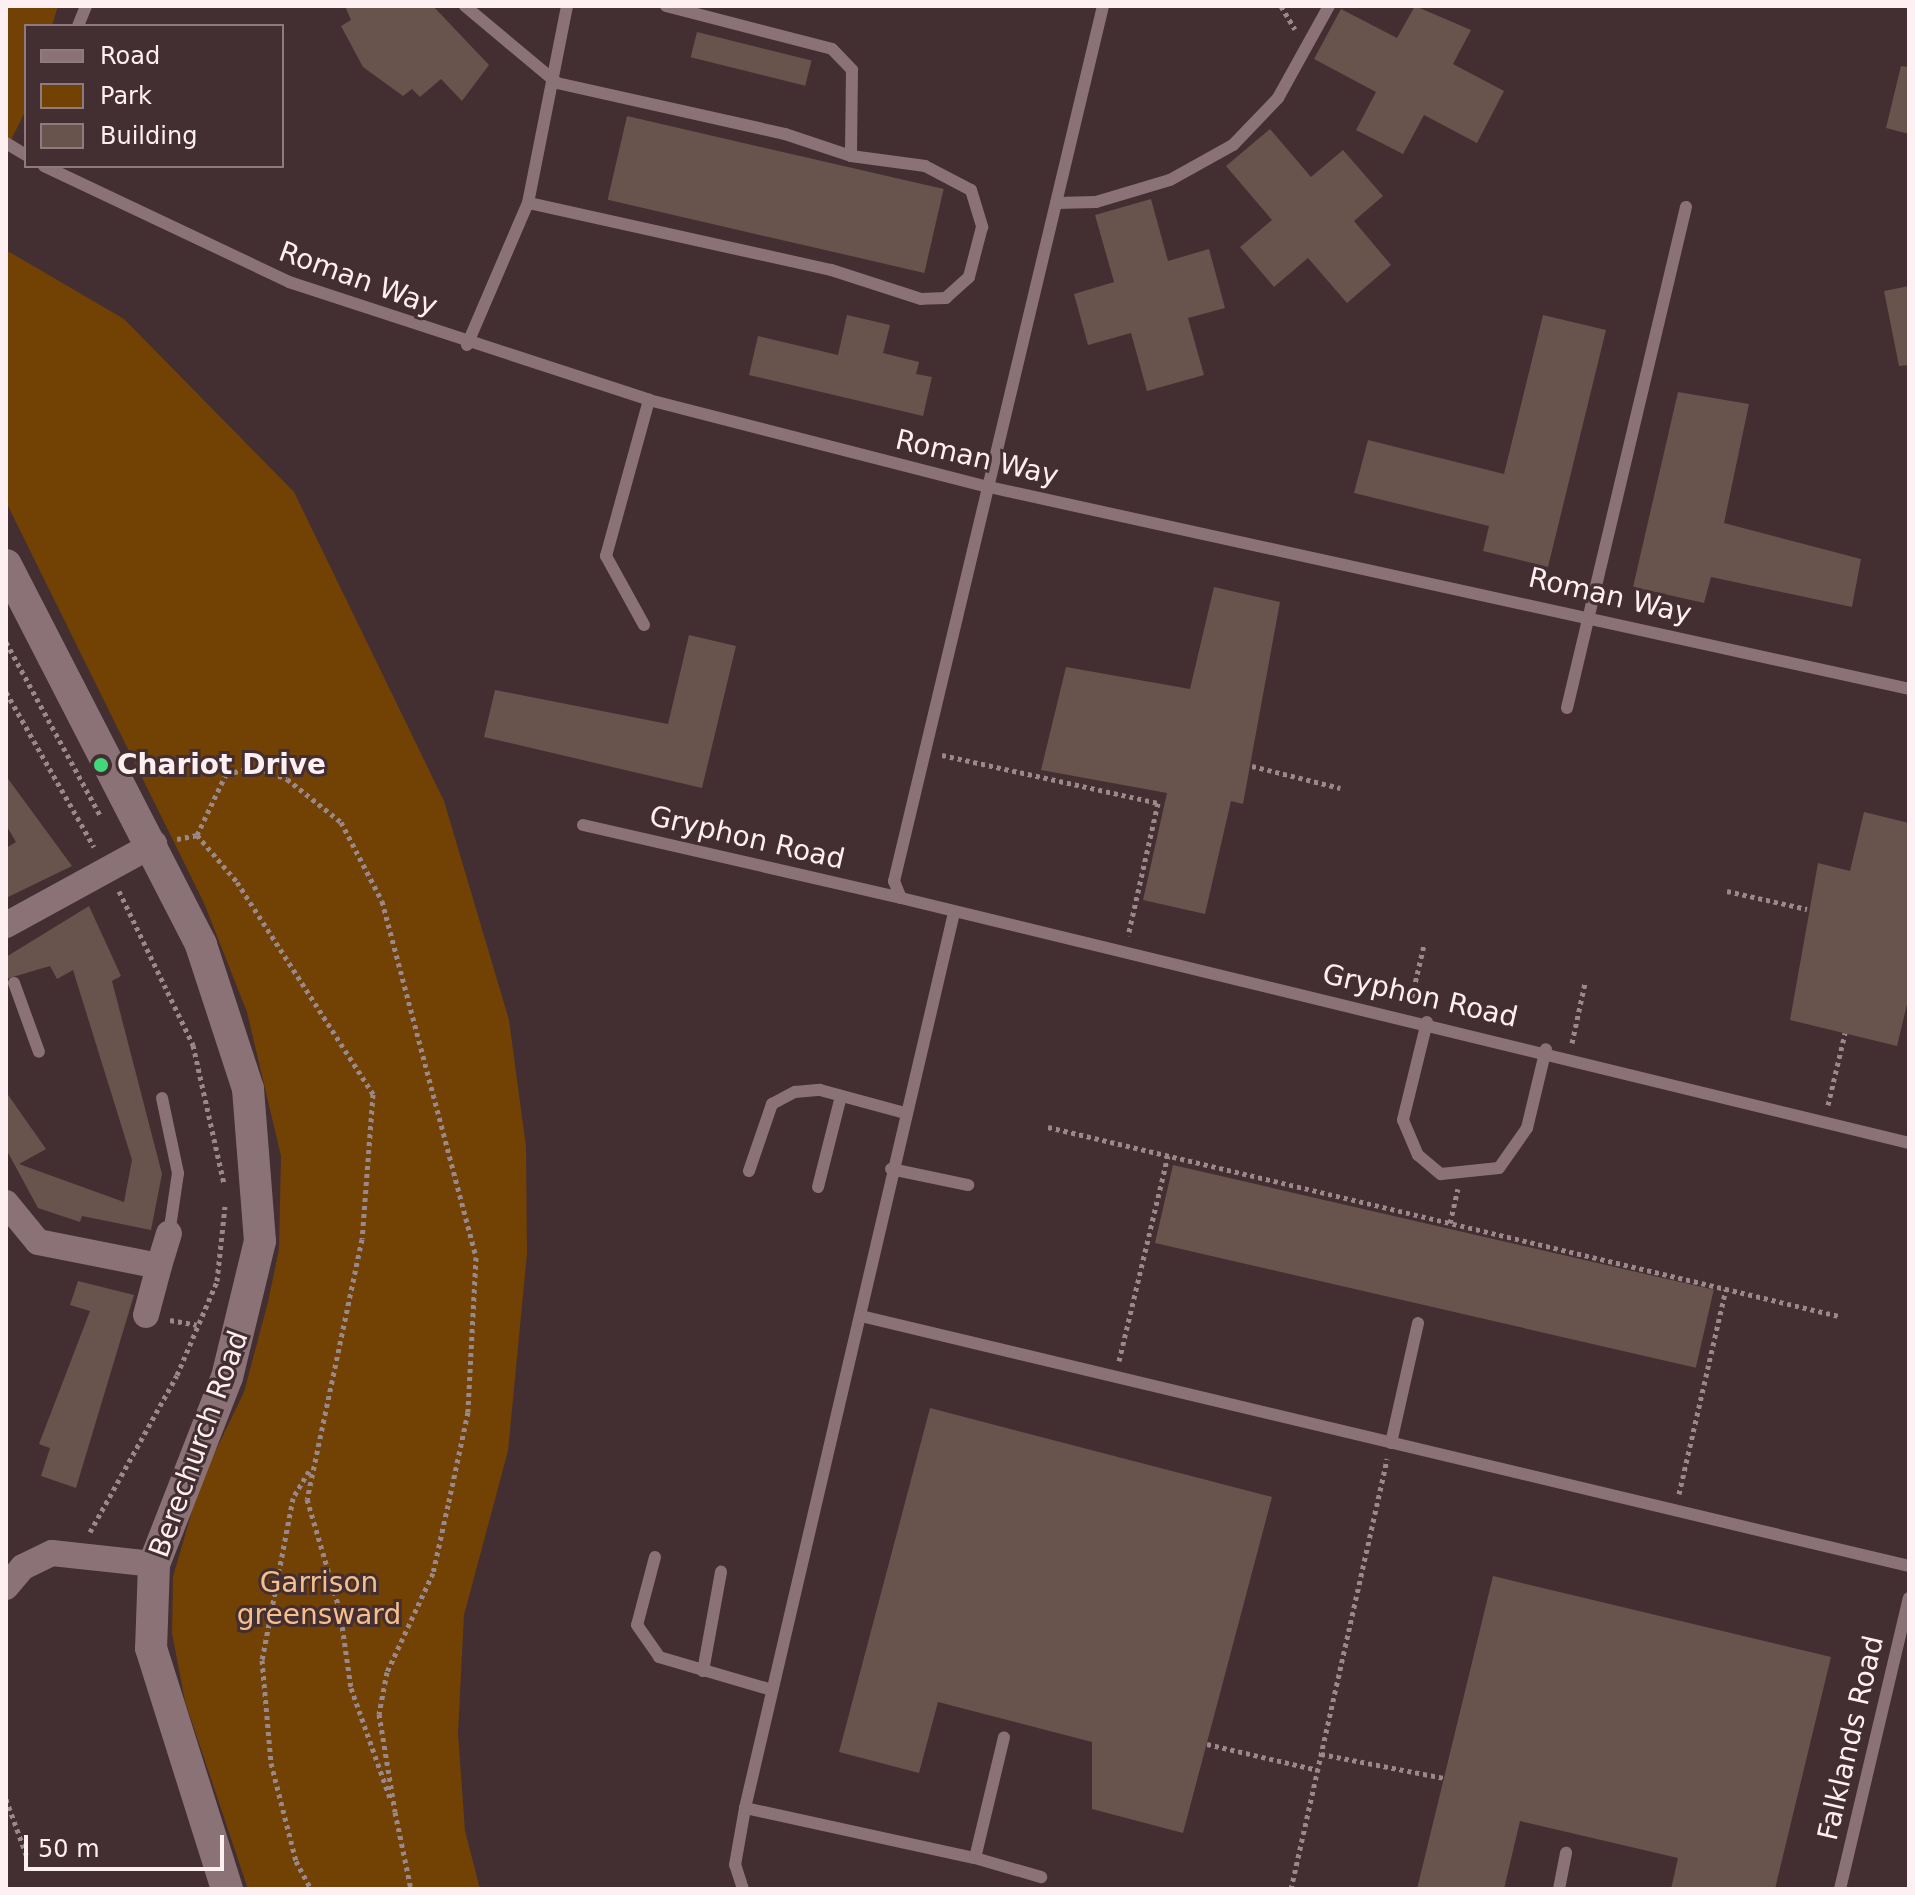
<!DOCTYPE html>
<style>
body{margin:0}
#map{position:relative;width:1915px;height:1895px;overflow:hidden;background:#432e32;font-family:"DejaVu Sans",sans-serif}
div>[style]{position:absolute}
.green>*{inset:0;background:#714204}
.building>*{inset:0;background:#69534d;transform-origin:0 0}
.path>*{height:5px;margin-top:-2.5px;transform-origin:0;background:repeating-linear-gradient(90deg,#9a888b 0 4px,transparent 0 8px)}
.service>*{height:12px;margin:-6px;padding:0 6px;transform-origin:6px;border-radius:6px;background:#8b7277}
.minor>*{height:26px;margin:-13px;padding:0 13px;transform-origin:13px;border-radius:13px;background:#8b7277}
.tertiary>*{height:32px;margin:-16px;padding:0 16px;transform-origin:16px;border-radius:16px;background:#8b7277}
.dots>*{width:22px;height:22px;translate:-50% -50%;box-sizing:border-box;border:4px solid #432e32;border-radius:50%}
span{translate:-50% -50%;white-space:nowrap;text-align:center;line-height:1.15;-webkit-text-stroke:6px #432e32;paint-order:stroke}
.street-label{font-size:28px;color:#feeff2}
.poi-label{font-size:28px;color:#feeff2;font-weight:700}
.left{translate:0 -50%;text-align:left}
.park-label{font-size:28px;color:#f6bf8a}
.frame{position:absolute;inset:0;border:8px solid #feeff2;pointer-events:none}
.legend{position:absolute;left:24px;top:24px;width:260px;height:144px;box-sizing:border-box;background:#432e32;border:2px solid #8e7b7f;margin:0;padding:10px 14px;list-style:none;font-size:24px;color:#feeff2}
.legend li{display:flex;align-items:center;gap:16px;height:40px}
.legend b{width:40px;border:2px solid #8e7b7f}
.scale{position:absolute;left:24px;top:1835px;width:200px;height:36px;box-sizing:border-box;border:4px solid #feeff2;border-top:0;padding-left:10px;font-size:24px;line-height:28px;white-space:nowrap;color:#feeff2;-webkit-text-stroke:6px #432e32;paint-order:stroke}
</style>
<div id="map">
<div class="green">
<i style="clip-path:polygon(6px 6px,58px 6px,52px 26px,26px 26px,26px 110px,6px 150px)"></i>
<i style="clip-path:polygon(6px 250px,124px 319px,294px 492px,444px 801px,509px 1020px,526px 1147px,527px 1254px,508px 1451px,464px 1615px,458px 1733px,465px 1831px,480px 1889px,248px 1889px,185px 1701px,172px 1633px,173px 1577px,200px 1483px,244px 1392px,268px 1302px,279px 1249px,281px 1156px,247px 1012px,204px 903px,6px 502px)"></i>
</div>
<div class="building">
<i style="clip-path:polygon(345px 6px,433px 6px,489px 65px,462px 101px,441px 79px,420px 97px,412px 89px,403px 96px,363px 67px,341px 26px,351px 20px)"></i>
<i style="clip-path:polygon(1415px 6px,1471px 30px,1453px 64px,1504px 91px,1477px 143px,1424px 115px,1403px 154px,1356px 130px,1376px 92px,1314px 59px,1341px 9px,1397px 38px)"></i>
<i style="left:697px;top:32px;width:118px;height:26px;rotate:14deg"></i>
<i style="clip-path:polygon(1901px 66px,1909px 67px,1909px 134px,1886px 128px)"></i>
<i style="left:627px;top:116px;width:325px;height:86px;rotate:13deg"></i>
<i style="clip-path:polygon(1270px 129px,1311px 177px,1343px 150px,1383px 196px,1354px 221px,1391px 265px,1347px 303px,1308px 258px,1274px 287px,1240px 247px,1272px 220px,1226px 166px)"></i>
<i style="clip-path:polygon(1151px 199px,1168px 261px,1209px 249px,1225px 308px,1188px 318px,1204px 375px,1147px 391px,1131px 333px,1088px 345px,1074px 294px,1114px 282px,1095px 215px)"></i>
<i style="clip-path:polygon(1909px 286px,1909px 365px,1899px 366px,1884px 291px)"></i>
<i style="clip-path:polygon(847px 315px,890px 325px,883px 353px,919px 362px,916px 374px,932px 377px,923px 416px,749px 375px,758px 336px,838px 355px)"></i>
<i style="clip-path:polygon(1543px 315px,1606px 330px,1548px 567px,1483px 551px,1489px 526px,1354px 493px,1368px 440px,1504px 474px)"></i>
<i style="clip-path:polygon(1678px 392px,1749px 404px,1724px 523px,1861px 559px,1852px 607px,1711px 577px,1704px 603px,1633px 587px)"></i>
<i style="clip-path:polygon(1214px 587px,1280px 602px,1243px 804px,1231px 801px,1205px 914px,1143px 900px,1167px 793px,1041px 770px,1066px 667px,1190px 689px)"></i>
<i style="clip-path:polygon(689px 635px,736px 646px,702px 788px,484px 737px,495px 690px,668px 724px)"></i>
<i style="clip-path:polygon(6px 776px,72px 866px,6px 898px,6px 848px,16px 842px,6px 825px)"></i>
<i style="clip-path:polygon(1864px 812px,1909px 823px,1909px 996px,1897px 1046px,1790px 1020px,1818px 863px,1850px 871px)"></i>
<i style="clip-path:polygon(89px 906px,121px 976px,112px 981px,162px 1174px,151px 1230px,82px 1216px,80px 1222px,38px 1208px,6px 1149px,6px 1092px,46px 1149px,19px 1164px,124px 1202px,132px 1160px,73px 970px,57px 979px,50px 966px,6px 979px,6px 957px)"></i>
<i style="left:1173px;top:1165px;width:555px;height:80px;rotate:13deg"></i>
<i style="clip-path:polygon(78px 1281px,134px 1295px,76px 1488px,41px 1476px,50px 1448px,39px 1444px,90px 1311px,70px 1305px)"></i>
<i style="clip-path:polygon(930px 1408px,1272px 1497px,1183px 1833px,1092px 1809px,1092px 1742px,938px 1702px,919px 1773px,839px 1752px)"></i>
<i style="clip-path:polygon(1493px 1576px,1831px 1657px,1775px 1889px,1671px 1889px,1678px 1858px,1520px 1821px,1504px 1889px,1417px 1889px)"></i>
</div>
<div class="path">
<i style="left:1281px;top:6px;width:27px;rotate:59deg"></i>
<i style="left:6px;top:642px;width:199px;rotate:61.5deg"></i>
<i style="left:6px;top:692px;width:178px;rotate:60.4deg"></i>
<i style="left:942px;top:755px;width:221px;rotate:12.5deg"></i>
<i style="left:1158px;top:803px;width:136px;rotate:102.7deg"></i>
<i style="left:1252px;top:766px;width:91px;rotate:14deg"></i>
<i style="left:197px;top:835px;width:68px;rotate:-64.6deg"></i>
<i style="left:226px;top:774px;width:31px;rotate:-13deg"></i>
<i style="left:256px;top:767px;width:33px;rotate:21deg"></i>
<i style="left:287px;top:779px;width:69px;rotate:38.5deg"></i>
<i style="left:341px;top:822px;width:89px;rotate:62.6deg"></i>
<i style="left:382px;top:901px;width:368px;rotate:75.2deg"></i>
<i style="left:476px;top:1257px;width:155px;rotate:93deg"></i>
<i style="left:468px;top:1412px;width:95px;rotate:102.1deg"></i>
<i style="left:448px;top:1505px;width:70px;rotate:102.4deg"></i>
<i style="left:433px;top:1573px;width:109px;rotate:114.9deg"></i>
<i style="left:387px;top:1672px;width:43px;rotate:100.8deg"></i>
<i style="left:379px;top:1714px;width:99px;rotate:80.7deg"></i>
<i style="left:177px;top:839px;width:20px;rotate:-11deg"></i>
<i style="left:197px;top:835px;width:62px;rotate:49.6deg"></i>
<i style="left:237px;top:882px;width:252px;rotate:57.3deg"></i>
<i style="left:373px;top:1094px;width:145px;rotate:94.3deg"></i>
<i style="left:362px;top:1239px;width:266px;rotate:101.9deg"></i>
<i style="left:307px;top:1499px;width:117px;rotate:73.6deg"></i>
<i style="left:340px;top:1611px;width:78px;rotate:81.9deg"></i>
<i style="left:351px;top:1688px;width:117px;rotate:70.5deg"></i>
<i style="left:119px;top:891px;width:171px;rotate:64.3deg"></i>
<i style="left:193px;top:1045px;width:142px;rotate:77.4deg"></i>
<i style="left:1727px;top:891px;width:82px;rotate:12.7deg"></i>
<i style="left:1410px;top:1005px;width:62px;rotate:-76.9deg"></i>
<i style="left:1572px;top:1043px;width:61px;rotate:-77.8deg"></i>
<i style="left:1828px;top:1105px;width:74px;rotate:-76.7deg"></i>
<i style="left:1048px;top:1127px;width:813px;rotate:13.44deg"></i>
<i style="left:1450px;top:1223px;width:35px;rotate:-77deg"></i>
<i style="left:170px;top:1320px;width:27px;rotate:10deg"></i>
<i style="left:1119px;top:1361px;width:211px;rotate:-76.6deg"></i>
<i style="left:309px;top:1471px;width:31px;rotate:121deg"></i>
<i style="left:293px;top:1498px;width:165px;rotate:100.8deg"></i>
<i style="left:262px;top:1660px;width:103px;rotate:85deg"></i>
<i style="left:271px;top:1763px;width:101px;rotate:75.7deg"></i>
<i style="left:296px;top:1861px;width:32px;rotate:62deg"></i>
<i style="left:1679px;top:1494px;width:210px;rotate:-77.1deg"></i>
<i style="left:90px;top:1532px;width:179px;rotate:-61deg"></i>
<i style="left:177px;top:1375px;width:102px;rotate:-66.9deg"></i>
<i style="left:217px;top:1281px;width:75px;rotate:-83.9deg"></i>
<i style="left:1207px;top:1744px;width:114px;rotate:13.2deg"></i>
<i style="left:1321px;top:1754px;width:125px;rotate:11deg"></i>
<i style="left:6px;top:1799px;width:62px;rotate:70.1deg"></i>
<i style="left:395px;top:1812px;width:79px;rotate:78.3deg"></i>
<i style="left:1291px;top:1889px;width:441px;rotate:-77.4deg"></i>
</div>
<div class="service">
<i style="left:465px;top:6px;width:120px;rotate:39.9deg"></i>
<i style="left:557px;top:83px;width:234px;rotate:12.6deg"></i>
<i style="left:785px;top:134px;width:70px;rotate:18.4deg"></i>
<i style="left:851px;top:156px;width:75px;rotate:7.7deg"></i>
<i style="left:925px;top:166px;width:52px;rotate:27.6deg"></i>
<i style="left:971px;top:190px;width:39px;rotate:73deg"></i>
<i style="left:982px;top:227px;width:52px;rotate:104.6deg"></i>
<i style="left:969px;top:277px;width:31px;rotate:138deg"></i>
<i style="left:946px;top:298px;width:25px;rotate:178deg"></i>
<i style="left:921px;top:299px;width:95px;rotate:-162.1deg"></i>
<i style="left:831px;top:270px;width:310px;rotate:-167.5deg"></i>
<i style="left:666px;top:6px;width:171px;rotate:14.5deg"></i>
<i style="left:832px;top:49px;width:29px;rotate:46deg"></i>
<i style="left:852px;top:70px;width:86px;rotate:90.7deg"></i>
<i style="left:1103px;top:6px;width:900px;rotate:103.43deg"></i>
<i style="left:894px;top:881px;width:18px;rotate:68deg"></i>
<i style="left:901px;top:898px;width:1037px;rotate:13.66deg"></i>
<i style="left:78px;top:26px;width:22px;rotate:-68deg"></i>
<i style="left:6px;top:143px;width:23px;rotate:31deg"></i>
<i style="left:44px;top:166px;width:271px;rotate:25.3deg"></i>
<i style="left:289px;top:282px;width:379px;rotate:18.1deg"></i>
<i style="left:649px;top:400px;width:351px;rotate:14.4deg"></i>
<i style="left:989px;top:487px;width:942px;rotate:12.38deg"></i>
<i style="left:1056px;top:203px;width:40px;rotate:-1.4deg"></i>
<i style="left:1096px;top:202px;width:77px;rotate:-16.6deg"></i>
<i style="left:1170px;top:180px;width:72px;rotate:-29.1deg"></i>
<i style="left:1233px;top:145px;width:65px;rotate:-46.2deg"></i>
<i style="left:1278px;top:98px;width:105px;rotate:-61deg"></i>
<i style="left:467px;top:345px;width:155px;rotate:-66.8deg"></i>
<i style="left:528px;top:203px;width:201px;rotate:-78.8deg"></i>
<i style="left:644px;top:625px;width:79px;rotate:-118.8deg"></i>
<i style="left:606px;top:556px;width:162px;rotate:-74.6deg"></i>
<i style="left:1567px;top:708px;width:515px;rotate:-76.64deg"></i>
<i style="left:583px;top:825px;width:326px;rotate:12.9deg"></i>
<i style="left:14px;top:983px;width:73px;rotate:70.1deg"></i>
<i style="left:1427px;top:1022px;width:101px;rotate:103.8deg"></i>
<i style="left:1403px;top:1120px;width:38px;rotate:67deg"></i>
<i style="left:1418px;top:1155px;width:30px;rotate:40deg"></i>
<i style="left:1441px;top:1174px;width:58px;rotate:-5.9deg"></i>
<i style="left:1499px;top:1168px;width:49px;rotate:-55deg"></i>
<i style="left:1527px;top:1128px;width:81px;rotate:-76.5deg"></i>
<i style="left:162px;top:1098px;width:77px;rotate:78deg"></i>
<i style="left:178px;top:1173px;width:62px;rotate:98.4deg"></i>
<i style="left:891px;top:1169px;width:79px;rotate:11.7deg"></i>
<i style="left:749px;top:1171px;width:71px;rotate:-71.1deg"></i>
<i style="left:772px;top:1104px;width:26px;rotate:-28deg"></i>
<i style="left:795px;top:1092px;width:25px;rotate:-5deg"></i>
<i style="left:820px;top:1090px;width:88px;rotate:15.1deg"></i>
<i style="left:818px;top:1187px;width:94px;rotate:-75.8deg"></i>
<i style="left:861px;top:1316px;width:1077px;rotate:13.42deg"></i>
<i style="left:1391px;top:1443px;width:123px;rotate:-77.3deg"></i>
<i style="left:655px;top:1557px;width:70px;rotate:104.8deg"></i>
<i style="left:637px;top:1625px;width:39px;rotate:55deg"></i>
<i style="left:659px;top:1657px;width:118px;rotate:16.3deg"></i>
<i style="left:703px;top:1671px;width:101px;rotate:-79.7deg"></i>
<i style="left:745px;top:1808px;width:235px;rotate:12.3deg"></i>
<i style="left:975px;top:1858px;width:124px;rotate:-76.5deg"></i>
<i style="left:975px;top:1858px;width:69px;rotate:16.1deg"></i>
<i style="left:743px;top:1889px;width:25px;rotate:-108deg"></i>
<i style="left:735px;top:1865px;width:58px;rotate:-80deg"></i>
<i style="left:745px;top:1808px;width:919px;rotate:-76.86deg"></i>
<i style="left:1559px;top:1889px;width:37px;rotate:-79deg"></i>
<i style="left:1840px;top:1889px;width:299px;rotate:-76.7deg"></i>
</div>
<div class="minor">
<i style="left:6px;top:925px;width:169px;rotate:-28.7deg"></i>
<i style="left:6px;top:1203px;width:50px;rotate:50.6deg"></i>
<i style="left:38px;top:1242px;width:123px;rotate:11.2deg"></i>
<i style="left:159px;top:1266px;width:34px;rotate:-73deg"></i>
<i style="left:146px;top:1315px;width:51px;rotate:-75.1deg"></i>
<i style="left:6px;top:1587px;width:26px;rotate:-50deg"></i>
<i style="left:23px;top:1567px;width:32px;rotate:-26deg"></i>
<i style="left:52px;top:1553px;width:103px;rotate:6.2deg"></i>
</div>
<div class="tertiary">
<i style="left:6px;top:565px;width:427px;rotate:62.8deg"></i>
<i style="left:201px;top:945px;width:151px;rotate:71.9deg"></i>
<i style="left:248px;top:1089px;width:152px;rotate:85.5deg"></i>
<i style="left:260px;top:1241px;width:140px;rotate:103.6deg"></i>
<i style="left:227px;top:1377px;width:201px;rotate:111.3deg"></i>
<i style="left:154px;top:1564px;width:84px;rotate:92deg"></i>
<i style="left:151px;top:1648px;width:253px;rotate:72.5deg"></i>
</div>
<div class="dots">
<i style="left:101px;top:765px;background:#42d77b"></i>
</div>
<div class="street-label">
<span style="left:358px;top:279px;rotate:20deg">Roman Way</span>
<span style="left:977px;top:458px;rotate:13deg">Roman Way</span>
<span style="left:1610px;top:596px;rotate:13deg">Roman Way</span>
<span style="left:747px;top:838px;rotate:13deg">Gryphon Road</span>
<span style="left:1420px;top:996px;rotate:13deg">Gryphon Road</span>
<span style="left:199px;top:1444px;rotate:-70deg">Berechurch Road</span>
<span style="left:1851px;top:1738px;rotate:-77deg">Falklands Road</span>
</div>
<div class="poi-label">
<span class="left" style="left:117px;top:765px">Chariot Drive</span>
</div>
<div class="park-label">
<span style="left:319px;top:1599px">Garrison<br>greensward</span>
</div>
<div class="frame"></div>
<ul class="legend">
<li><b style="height:10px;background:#8b7277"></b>Road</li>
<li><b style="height:22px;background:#714204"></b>Park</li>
<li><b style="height:22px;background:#69534d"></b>Building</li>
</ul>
<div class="scale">50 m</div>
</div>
